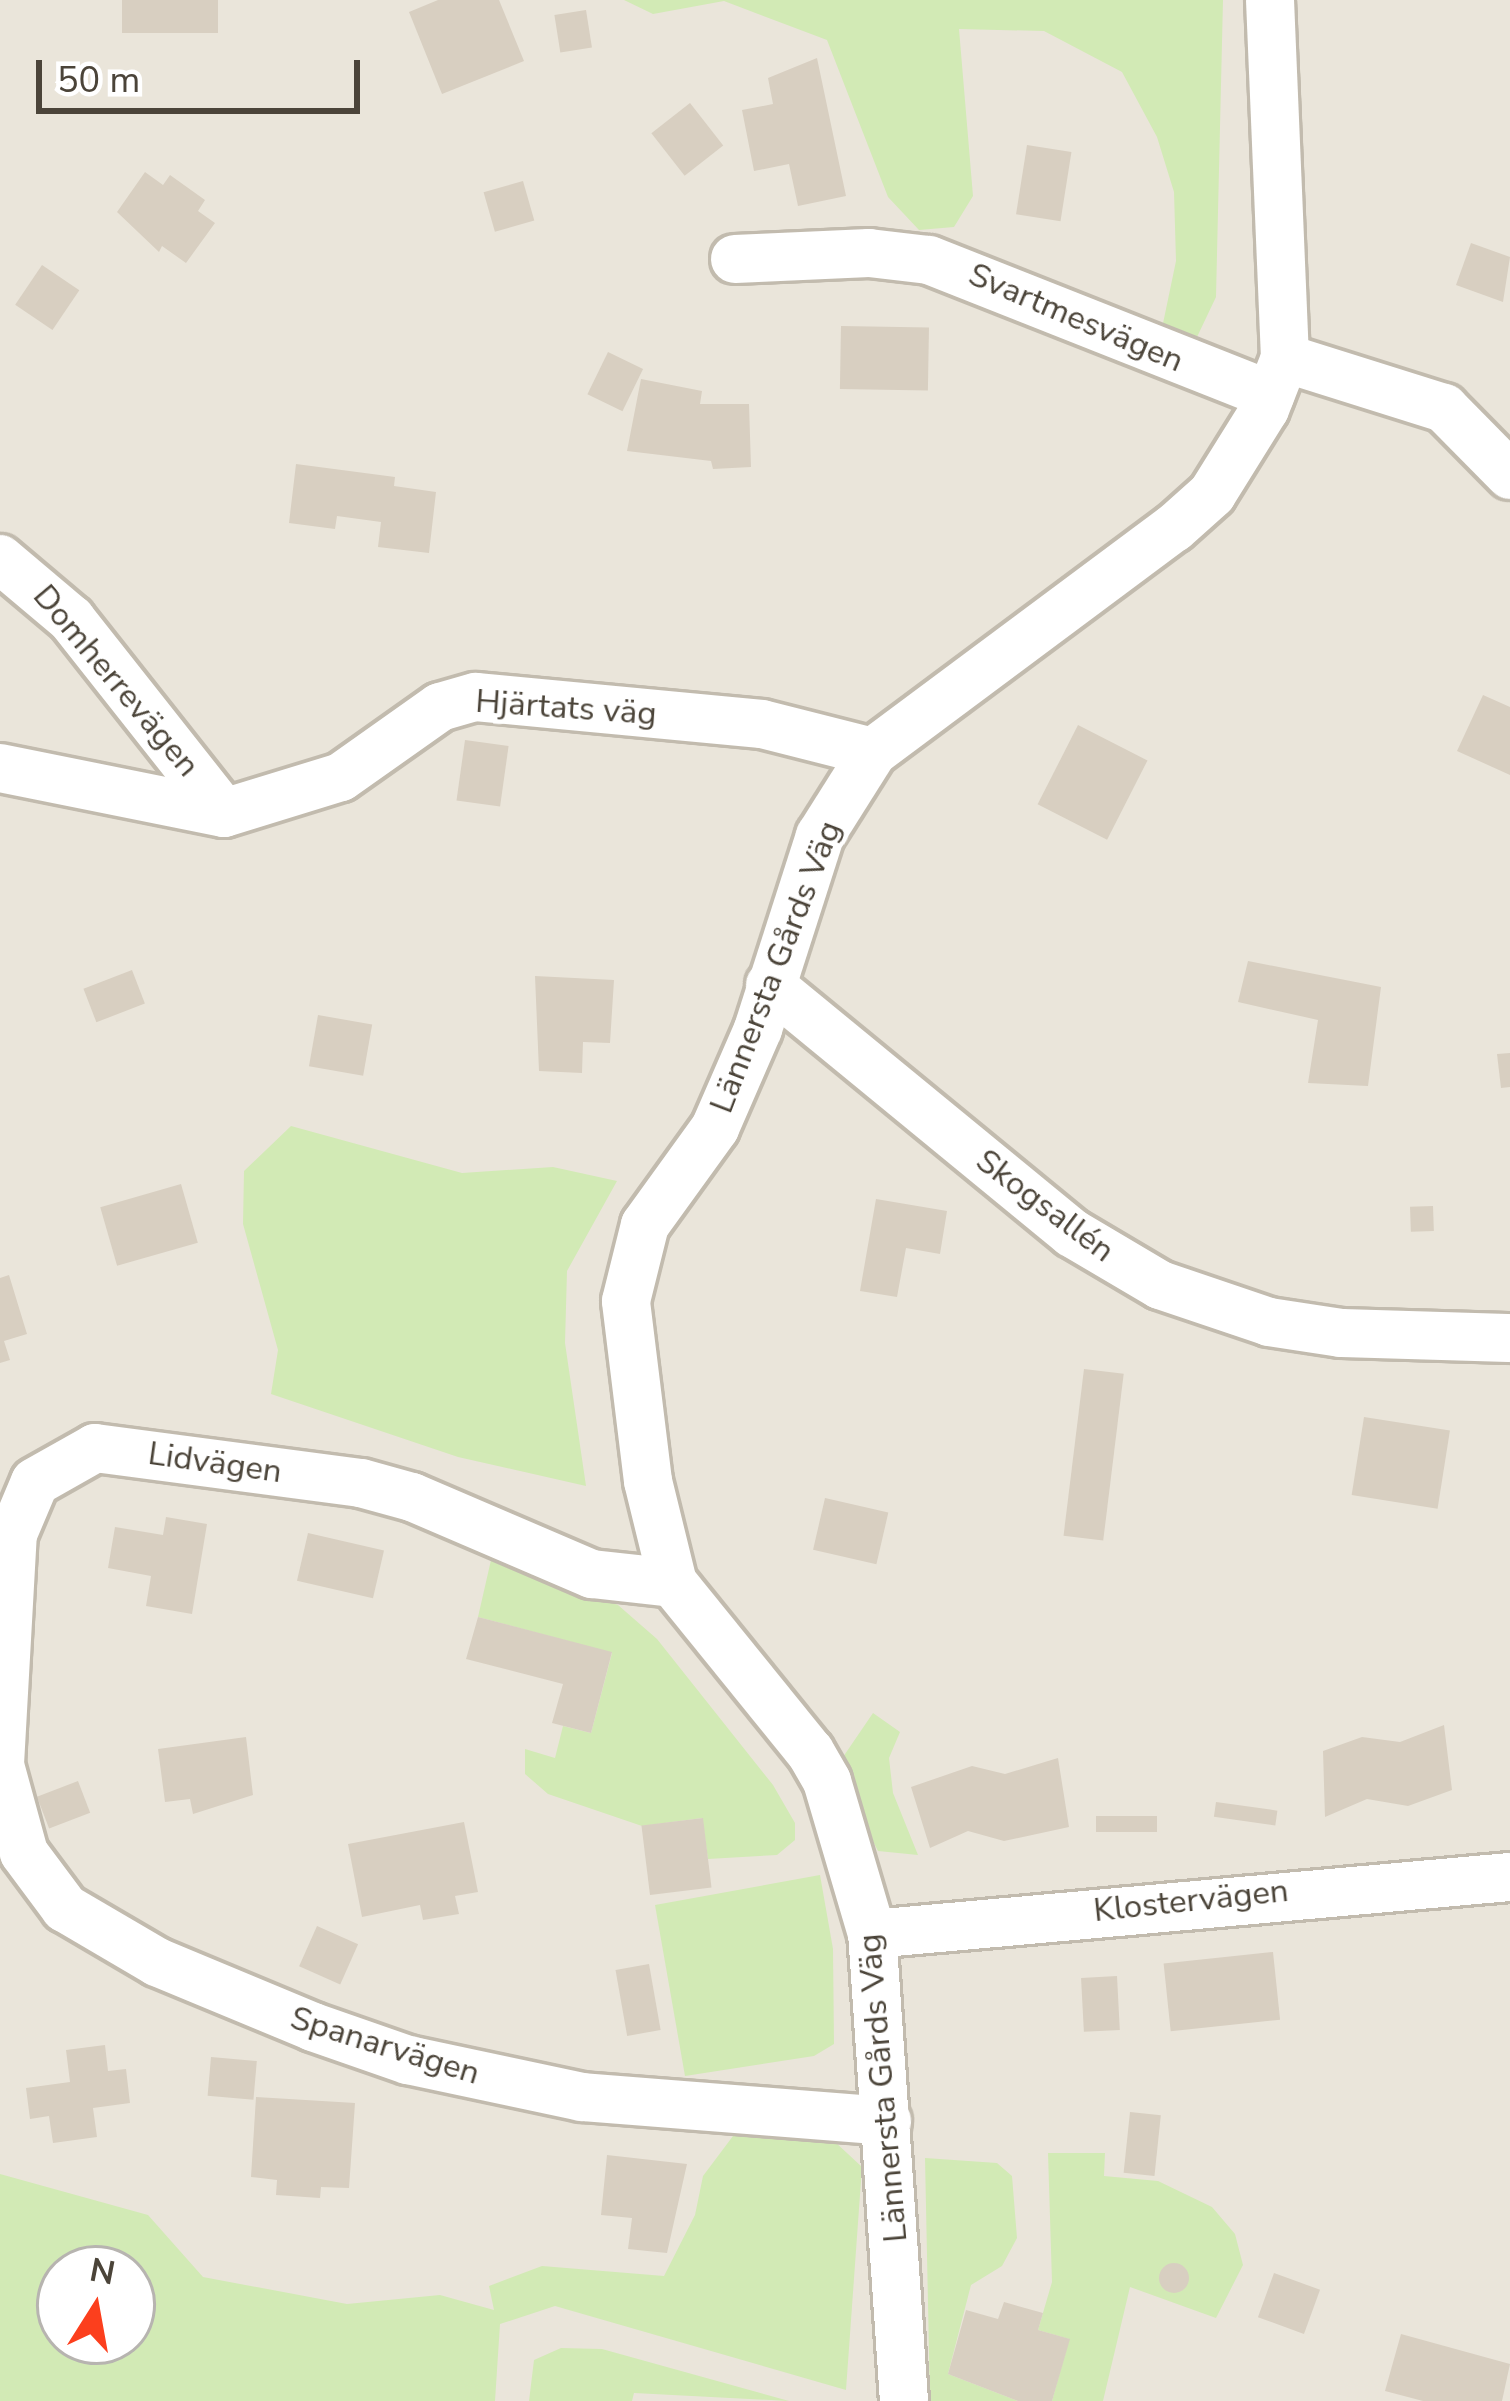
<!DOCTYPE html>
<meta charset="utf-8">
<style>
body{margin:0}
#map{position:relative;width:1510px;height:2401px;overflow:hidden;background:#f6f3ec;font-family:"Nunito Sans",sans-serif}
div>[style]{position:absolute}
.residential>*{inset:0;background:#eae5da}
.green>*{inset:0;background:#d2eab5}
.building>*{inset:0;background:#d8cfc1;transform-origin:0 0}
.round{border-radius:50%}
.roads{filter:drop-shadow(3px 0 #c2bbae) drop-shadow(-3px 0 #c2bbae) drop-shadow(0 3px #c2bbae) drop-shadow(0 -3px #c2bbae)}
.minor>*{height:48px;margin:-24px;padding:0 24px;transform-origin:24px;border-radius:24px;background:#fff}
span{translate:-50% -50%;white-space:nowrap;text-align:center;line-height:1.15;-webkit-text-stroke:9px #fff;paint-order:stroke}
.street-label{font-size:33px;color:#4b4439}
.north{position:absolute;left:36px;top:2245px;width:120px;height:120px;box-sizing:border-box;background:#fff;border:3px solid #b7b4b0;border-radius:50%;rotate:11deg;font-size:33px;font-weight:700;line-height:48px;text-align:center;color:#4b4439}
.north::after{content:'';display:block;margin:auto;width:42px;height:54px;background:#fc3f1d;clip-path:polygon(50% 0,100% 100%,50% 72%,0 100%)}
.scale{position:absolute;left:36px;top:60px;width:324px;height:54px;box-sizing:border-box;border:6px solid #4b4439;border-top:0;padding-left:15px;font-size:36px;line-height:42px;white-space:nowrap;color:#4b4439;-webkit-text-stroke:9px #fff;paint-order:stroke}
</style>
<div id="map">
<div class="residential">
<i style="clip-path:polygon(evenodd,0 0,1510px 0,1510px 2401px,0 2401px,0 0,60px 2269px,132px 2269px,132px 2341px,60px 2341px,60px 2269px)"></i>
</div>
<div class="green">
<i style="clip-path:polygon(624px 0,1223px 0,1216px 297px,1197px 337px,1180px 347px,1161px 333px,1176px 261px,1174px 192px,1157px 137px,1122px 72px,1044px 31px,959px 29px,973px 196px,954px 227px,919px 230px,888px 197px,827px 40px,724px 1px,653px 14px)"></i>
<i style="clip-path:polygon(291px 1126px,462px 1173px,553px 1167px,617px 1181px,567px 1271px,565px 1343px,586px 1486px,458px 1457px,271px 1394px,278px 1350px,243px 1224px,244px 1171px)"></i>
<i style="clip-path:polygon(491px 1560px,618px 1605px,657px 1639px,773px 1785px,795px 1823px,795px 1840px,777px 1855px,708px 1859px,702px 1818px,642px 1826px,548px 1794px,525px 1774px,525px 1749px,555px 1758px,563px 1726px,591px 1733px,612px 1653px,478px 1617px)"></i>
<i style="clip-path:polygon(873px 1713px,900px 1732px,889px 1758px,893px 1793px,918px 1855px,878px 1851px,853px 1802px,843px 1757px)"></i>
<i style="clip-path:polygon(820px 1875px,833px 1949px,834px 2044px,814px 2056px,685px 2076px,655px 1905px)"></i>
<i style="clip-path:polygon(evenodd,736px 2132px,833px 2140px,862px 2167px,846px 2390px,555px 2306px,500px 2324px,495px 2401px,0 2401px,0 2174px,148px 2215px,203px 2277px,347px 2304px,440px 2295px,494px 2310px,489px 2286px,542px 2266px,664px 2276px,695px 2215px,703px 2176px,736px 2132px,60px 2269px,132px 2269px,132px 2341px,60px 2341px,60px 2269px)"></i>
<i style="clip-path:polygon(1048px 2153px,1105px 2153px,1104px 2176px,1158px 2181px,1212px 2207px,1235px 2234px,1243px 2265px,1216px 2318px,1130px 2287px,1103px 2401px,1052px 2401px,1069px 2339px,1038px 2330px,1052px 2282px)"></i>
<i style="clip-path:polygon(925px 2158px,997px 2163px,1012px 2176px,1017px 2238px,1002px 2266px,971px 2285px,948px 2374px,1018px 2401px,930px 2401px)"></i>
<i style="clip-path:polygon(561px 2348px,602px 2349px,789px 2401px,634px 2393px,632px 2401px,529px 2401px,534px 2360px)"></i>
</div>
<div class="building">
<i style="left:122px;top:0;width:96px;height:33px"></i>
<i style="clip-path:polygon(438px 0,499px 0,524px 61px,442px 94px,409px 12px)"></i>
<i style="left:586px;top:10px;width:38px;height:32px;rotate:81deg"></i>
<i style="clip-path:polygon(817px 58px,846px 196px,798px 206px,789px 164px,754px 171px,742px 110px,773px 104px,768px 78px)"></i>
<i style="left:690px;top:103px;width:54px;height:49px;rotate:52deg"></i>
<i style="left:1027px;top:145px;width:45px;height:70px;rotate:9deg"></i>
<i style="clip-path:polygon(145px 172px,163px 185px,170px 175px,205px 200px,198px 211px,215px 223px,186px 263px,162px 246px,159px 252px,117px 212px)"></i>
<i style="left:523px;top:181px;width:41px;height:41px;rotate:74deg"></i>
<i style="clip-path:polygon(1471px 243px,1510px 257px,1503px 302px,1456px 285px)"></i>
<i style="left:42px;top:265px;width:45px;height:48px;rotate:34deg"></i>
<i style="left:841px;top:326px;width:88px;height:63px;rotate:1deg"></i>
<i style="left:608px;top:352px;width:39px;height:47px;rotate:26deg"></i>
<i style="clip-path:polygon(641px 379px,702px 391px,700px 404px,749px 404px,751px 467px,713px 469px,711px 461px,627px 451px)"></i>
<i style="clip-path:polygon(296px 464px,395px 477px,394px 486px,436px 492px,429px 553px,378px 547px,381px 522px,337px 516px,335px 529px,289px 523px)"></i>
<i style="clip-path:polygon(1483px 695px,1510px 707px,1510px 775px,1457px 751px)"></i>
<i style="left:1078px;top:725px;width:78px;height:89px;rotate:27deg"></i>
<i style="left:465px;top:740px;width:44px;height:61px;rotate:8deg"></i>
<i style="clip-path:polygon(1248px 961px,1381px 987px,1368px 1086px,1308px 1083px,1318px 1020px,1238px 1002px)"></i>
<i style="left:132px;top:970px;width:36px;height:52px;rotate:69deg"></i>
<i style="clip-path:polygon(535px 976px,614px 980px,610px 1043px,583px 1042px,582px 1073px,539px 1071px)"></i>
<i style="left:318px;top:1015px;width:55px;height:52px;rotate:10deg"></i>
<i style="clip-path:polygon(1510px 1053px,1510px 1087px,1501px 1088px,1497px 1054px)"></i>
<i style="left:181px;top:1184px;width:61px;height:84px;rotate:74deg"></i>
<i style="clip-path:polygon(876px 1199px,947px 1211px,940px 1254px,906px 1248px,897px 1297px,860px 1291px)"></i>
<i style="left:1433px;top:1206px;width:25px;height:23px;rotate:88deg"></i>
<i style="clip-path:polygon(9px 1275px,27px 1334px,4px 1341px,10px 1360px,0 1363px,0 1278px)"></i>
<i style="left:1084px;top:1369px;width:40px;height:168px;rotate:7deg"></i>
<i style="left:1364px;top:1417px;width:87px;height:79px;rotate:9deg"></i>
<i style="left:825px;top:1498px;width:65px;height:53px;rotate:13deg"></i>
<i style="clip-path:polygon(166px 1517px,207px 1524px,192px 1614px,146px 1606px,151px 1576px,108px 1568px,115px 1527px,163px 1535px)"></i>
<i style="left:308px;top:1533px;width:78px;height:49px;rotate:13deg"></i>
<i style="clip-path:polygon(478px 1617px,612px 1652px,591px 1733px,552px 1723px,563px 1684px,466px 1659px)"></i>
<i style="clip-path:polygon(1444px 1725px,1452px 1790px,1408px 1806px,1367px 1799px,1325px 1817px,1323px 1751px,1362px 1737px,1400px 1742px)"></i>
<i style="clip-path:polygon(246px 1737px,253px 1795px,193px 1814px,190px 1799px,165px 1802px,158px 1749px)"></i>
<i style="clip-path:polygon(1058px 1758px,1069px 1827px,1004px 1841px,968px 1831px,930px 1848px,911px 1787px,972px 1766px,1005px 1774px)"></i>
<i style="left:78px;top:1781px;width:34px;height:44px;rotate:69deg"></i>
<i style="left:1216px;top:1802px;width:62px;height:15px;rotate:8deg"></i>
<i style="left:1157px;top:1816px;width:16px;height:61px;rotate:90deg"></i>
<i style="left:703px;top:1818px;width:70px;height:62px;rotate:83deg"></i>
<i style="clip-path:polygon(464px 1822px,478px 1892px,455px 1896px,459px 1914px,423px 1920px,420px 1905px,362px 1917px,348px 1844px)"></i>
<i style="left:317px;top:1926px;width:45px;height:44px;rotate:24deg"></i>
<i style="left:1273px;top:1952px;width:68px;height:110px;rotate:84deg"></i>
<i style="left:649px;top:1964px;width:67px;height:34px;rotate:80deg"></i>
<i style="left:1117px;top:1976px;width:54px;height:36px;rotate:87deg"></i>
<i style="clip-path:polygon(105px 2045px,108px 2071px,126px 2069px,130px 2103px,93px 2108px,97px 2137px,53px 2143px,49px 2116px,30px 2119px,26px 2088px,70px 2082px,66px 2050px)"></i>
<i style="left:211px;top:2057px;width:46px;height:39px;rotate:5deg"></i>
<i style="clip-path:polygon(256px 2097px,355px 2103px,349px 2188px,321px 2187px,320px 2198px,276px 2195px,277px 2180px,251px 2177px)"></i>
<i style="left:1130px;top:2112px;width:31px;height:61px;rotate:6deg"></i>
<i style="clip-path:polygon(607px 2155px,687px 2164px,667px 2253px,628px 2249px,632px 2218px,601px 2215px)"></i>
<i class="round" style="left:1159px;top:2263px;width:30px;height:30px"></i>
<i style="left:1274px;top:2273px;width:49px;height:47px;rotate:20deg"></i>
<i style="clip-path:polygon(1004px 2302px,1043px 2313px,1038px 2330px,1070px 2339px,1052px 2401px,1018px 2401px,948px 2374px,966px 2310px,998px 2319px)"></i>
<i style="clip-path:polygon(1401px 2334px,1510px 2364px,1502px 2401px,1423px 2401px,1385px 2391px)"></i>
</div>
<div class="roads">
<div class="minor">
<i style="left:735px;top:259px;width:134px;rotate:-2.6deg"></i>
<i style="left:869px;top:253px;width:60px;rotate:6.7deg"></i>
<i style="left:929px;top:260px;width:367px;rotate:21.6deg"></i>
<i style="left:1285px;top:358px;width:167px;rotate:17.5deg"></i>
<i style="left:1444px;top:408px;width:94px;rotate:45.4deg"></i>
<i style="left:0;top:559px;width:93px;rotate:40.2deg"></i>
<i style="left:71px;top:619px;width:247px;rotate:51.7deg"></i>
<i style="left:0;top:768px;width:228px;rotate:11.4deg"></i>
<i style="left:224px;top:813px;width:122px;rotate:-17.1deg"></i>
<i style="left:341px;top:777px;width:121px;rotate:-35.3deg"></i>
<i style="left:440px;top:707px;width:37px;rotate:-16deg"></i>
<i style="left:476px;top:697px;width:287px;rotate:5.4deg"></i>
<i style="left:762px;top:724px;width:114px;rotate:14.2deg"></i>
<i style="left:770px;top:985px;width:391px;rotate:39.4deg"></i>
<i style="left:1072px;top:1233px;width:102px;rotate:30.6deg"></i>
<i style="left:1160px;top:1285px;width:115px;rotate:18.7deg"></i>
<i style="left:1269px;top:1322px;width:73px;rotate:8.7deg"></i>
<i style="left:1341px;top:1333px;width:169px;rotate:1.7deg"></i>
<i style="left:0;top:1764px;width:230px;rotate:-86.8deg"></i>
<i style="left:13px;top:1534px;width:56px;rotate:-67.1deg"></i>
<i style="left:35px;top:1482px;width:69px;rotate:-29.5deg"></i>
<i style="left:95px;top:1448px;width:268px;rotate:7.5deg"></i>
<i style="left:361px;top:1483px;width:53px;rotate:15.4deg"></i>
<i style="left:412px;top:1497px;width:196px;rotate:23.2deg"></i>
<i style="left:592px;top:1574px;width:81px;rotate:6.3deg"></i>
<i style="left:0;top:1765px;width:91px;rotate:74.7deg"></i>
<i style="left:24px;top:1853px;width:69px;rotate:53.3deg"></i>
<i style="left:65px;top:1908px;width:107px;rotate:30.4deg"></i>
<i style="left:157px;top:1962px;width:169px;rotate:22.6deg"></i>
<i style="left:313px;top:2027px;width:101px;rotate:19.2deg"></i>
<i style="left:408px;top:2060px;width:178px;rotate:12deg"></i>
<i style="left:582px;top:2097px;width:306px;rotate:4.5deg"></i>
<i style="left:872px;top:1934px;width:641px;rotate:-5.11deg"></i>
<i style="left:904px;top:2401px;width:468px;rotate:-93.9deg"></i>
<i style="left:872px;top:1934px;width:159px;rotate:-106.4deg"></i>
<i style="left:827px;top:1781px;width:34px;rotate:-120deg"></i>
<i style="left:810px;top:1752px;width:218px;rotate:-129deg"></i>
<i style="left:673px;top:1583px;width:105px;rotate:-103.8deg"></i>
<i style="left:648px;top:1481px;width:181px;rotate:-97deg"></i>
<i style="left:626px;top:1301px;width:78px;rotate:-76deg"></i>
<i style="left:645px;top:1225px;width:120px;rotate:-54.2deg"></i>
<i style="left:715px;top:1128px;width:108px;rotate:-66.5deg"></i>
<i style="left:758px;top:1029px;width:203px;rotate:-72.2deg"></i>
<i style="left:820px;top:836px;width:99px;rotate:-57.8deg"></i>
<i style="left:873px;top:752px;width:375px;rotate:-36.7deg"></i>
<i style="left:1174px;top:528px;width:51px;rotate:-41.8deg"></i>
<i style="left:1212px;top:494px;width:100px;rotate:-58.1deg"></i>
<i style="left:1265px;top:409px;width:55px;rotate:-68.6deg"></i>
<i style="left:1285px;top:358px;width:358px;rotate:-92.4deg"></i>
</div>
</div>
<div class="street-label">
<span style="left:1076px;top:318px;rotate:23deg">Svartmesvägen</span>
<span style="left:116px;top:681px;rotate:50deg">Domherrevägen</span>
<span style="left:566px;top:708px;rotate:4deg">Hjärtats väg</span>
<span style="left:776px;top:967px;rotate:-69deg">Lännersta Gårds Väg</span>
<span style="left:1045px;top:1206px;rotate:37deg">Skogsallén</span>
<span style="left:215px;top:1463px;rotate:8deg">Lidvägen</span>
<span style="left:1191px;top:1901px;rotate:-6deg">Klostervägen</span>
<span style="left:385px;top:2046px;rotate:17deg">Spanarvägen</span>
<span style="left:883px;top:2088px;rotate:-95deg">Lännersta Gårds Väg</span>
</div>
<div class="north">N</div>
<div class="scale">50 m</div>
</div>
